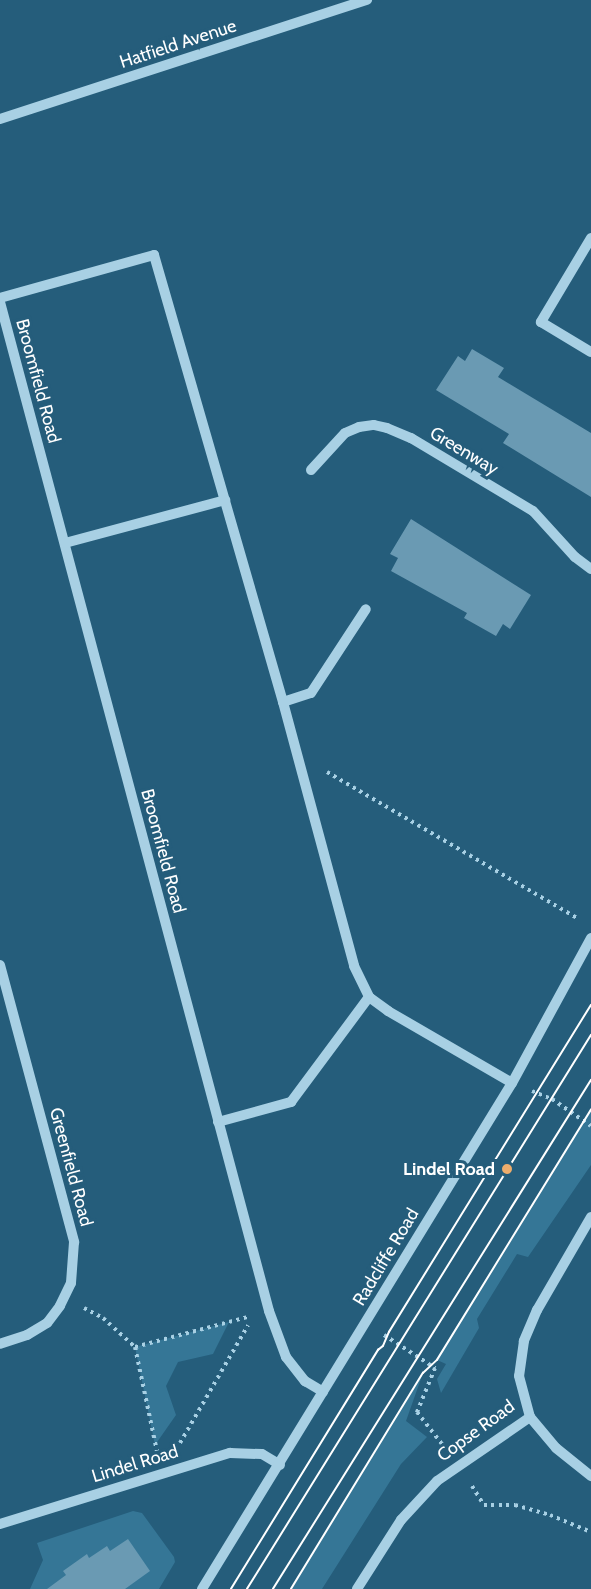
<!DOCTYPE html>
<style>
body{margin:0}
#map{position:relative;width:591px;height:1589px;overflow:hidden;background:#255d7b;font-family:Cabin,sans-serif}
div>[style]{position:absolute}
.green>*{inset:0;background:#357696}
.building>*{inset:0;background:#6a9ab3}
.path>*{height:4px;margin-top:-2px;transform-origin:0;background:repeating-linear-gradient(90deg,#a8d0e4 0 3px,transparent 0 7.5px)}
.minor>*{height:10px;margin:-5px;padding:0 5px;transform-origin:5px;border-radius:5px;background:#a8d0e4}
.tram>*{height:1.5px;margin:-0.75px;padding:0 0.75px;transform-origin:0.75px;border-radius:0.75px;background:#fff}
.dots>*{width:16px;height:16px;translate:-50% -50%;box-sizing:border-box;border:3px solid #255d7b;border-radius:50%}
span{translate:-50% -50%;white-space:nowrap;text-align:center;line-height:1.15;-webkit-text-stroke:6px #255d7b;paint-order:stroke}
.street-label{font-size:18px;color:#fff}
.poi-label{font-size:18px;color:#fff;font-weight:700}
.right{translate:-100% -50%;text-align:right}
</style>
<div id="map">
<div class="green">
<i style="clip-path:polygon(591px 1110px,591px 1165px,528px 1257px,517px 1254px,477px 1319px,479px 1328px,441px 1393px,437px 1379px,446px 1364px,437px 1360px,438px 1357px)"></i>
<i style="clip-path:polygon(229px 1322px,213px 1354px,178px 1362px,166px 1386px,176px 1415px,155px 1445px,135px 1347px)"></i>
<i style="clip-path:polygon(423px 1373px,406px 1421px,427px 1437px,401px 1464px,322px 1589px,291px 1589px)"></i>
<i style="clip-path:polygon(133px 1511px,142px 1513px,174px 1557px,175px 1562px,159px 1589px,30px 1589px,43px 1560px,37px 1543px)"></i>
</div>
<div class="building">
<i style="clip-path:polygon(472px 349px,504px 368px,498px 377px,591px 433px,591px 497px,503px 443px,509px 434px,436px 390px,458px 356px,465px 361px)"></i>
<i style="clip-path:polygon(411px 519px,531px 595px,510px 629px,503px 624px,496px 636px,464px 618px,467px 613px,391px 571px,398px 558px,390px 554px)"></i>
<i style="clip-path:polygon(128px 1539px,150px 1571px,125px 1589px,47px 1589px,66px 1575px,63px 1571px,87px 1554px,89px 1558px,107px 1546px,110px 1551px)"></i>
</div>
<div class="path">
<i style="left:327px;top:772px;width:290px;rotate:30.3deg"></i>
<i style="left:532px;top:1091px;width:22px;rotate:22deg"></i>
<i style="left:552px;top:1099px;width:47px;rotate:34.7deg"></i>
<i style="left:84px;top:1308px;width:21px;rotate:28deg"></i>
<i style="left:103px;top:1318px;width:43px;rotate:42.2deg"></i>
<i style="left:135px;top:1347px;width:117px;rotate:-14.9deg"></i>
<i style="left:384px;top:1335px;width:61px;rotate:32.9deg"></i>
<i style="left:435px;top:1368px;width:48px;rotate:112.2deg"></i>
<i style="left:417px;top:1412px;width:46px;rotate:52.1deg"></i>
<i style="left:135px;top:1347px;width:106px;rotate:78.1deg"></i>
<i style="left:180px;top:1443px;width:136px;rotate:-60deg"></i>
<i style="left:472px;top:1486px;width:22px;rotate:58deg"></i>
<i style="left:484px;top:1505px;width:31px"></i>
<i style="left:515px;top:1505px;width:36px;rotate:16deg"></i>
<i style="left:550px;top:1515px;width:44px;rotate:22.5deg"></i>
</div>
<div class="minor">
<i style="left:0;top:119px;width:386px;rotate:-18deg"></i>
<i style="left:591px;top:238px;width:98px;rotate:120.8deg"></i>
<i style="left:541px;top:322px;width:58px;rotate:31deg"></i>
<i style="left:0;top:298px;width:160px;rotate:-15.6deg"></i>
<i style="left:154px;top:255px;width:465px;rotate:73.9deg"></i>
<i style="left:283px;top:702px;width:273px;rotate:74.9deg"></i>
<i style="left:354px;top:966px;width:34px;rotate:64deg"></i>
<i style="left:369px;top:997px;width:24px;rotate:36deg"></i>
<i style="left:388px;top:1011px;width:143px;rotate:30.1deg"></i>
<i style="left:0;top:302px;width:1044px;rotate:75.07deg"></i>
<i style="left:269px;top:1311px;width:49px;rotate:69.7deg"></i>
<i style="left:286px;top:1357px;width:31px;rotate:52deg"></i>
<i style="left:305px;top:1381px;width:21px;rotate:31deg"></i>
<i style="left:311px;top:470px;width:50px;rotate:-47.4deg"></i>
<i style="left:345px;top:433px;width:15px;rotate:-23deg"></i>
<i style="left:359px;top:427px;width:15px;rotate:-8deg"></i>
<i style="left:374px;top:425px;width:13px;rotate:13deg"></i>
<i style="left:387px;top:428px;width:26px;rotate:23deg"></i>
<i style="left:411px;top:438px;width:142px;rotate:30.9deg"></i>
<i style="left:533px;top:511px;width:62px;rotate:47.6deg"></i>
<i style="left:575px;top:557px;width:20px;rotate:37deg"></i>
<i style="left:65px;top:543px;width:166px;rotate:-15deg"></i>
<i style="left:283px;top:702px;width:29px;rotate:-18deg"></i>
<i style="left:311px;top:693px;width:100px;rotate:-56.8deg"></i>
<i style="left:0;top:965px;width:287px;rotate:75deg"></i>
<i style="left:74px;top:1242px;width:41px;rotate:94.2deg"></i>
<i style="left:71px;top:1283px;width:25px;rotate:116deg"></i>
<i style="left:60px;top:1306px;width:21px;rotate:127deg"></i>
<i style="left:47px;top:1323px;width:23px;rotate:149deg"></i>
<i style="left:27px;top:1335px;width:28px;rotate:162deg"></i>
<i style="left:218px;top:1122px;width:76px;rotate:-15.3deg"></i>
<i style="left:291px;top:1102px;width:131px;rotate:-53.4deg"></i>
<i style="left:591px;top:1217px;width:108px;rotate:120.1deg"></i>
<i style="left:537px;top:1310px;width:34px;rotate:113deg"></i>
<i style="left:524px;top:1341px;width:35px;rotate:98deg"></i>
<i style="left:519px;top:1376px;width:42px;rotate:75deg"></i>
<i style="left:530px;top:1417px;width:40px;rotate:50deg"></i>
<i style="left:556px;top:1448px;width:45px;rotate:38.7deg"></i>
<i style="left:0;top:1524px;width:241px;rotate:-17.2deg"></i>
<i style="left:230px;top:1453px;width:32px;rotate:2deg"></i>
<i style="left:262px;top:1454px;width:21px;rotate:31deg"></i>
<i style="left:202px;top:1589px;width:593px;rotate:-58.51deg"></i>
<i style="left:512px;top:1083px;width:165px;rotate:-61.4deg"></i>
<i style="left:357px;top:1589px;width:82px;rotate:-57.5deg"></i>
<i style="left:401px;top:1520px;width:53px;rotate:-47.3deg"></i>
<i style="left:437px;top:1481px;width:113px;rotate:-34.5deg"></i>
</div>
<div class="tram">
<i style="left:231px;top:1589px;width:281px;rotate:-58.4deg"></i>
<i style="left:378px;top:1350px;width:6px;rotate:-39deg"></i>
<i style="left:383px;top:1346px;width:15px;rotate:-67deg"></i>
<i style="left:389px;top:1332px;width:384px;rotate:-58.3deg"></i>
<i style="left:247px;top:1589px;width:652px;rotate:-58.16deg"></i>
<i style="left:273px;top:1589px;width:600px;rotate:-58deg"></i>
<i style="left:291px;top:1589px;width:253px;rotate:-58.6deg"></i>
<i style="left:423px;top:1373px;width:19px;rotate:-43deg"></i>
<i style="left:437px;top:1360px;width:294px;rotate:-58.4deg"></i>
</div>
<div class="dots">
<i style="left:507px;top:1169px;background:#eead6c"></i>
</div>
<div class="street-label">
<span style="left:178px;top:44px;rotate:-18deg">Hatfield Avenue</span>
<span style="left:38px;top:381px;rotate:75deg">Broomfield Road</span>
<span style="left:464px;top:451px;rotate:31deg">Greenway</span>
<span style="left:163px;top:851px;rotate:75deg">Broomfield Road</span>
<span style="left:71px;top:1167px;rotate:75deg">Greenfield Road</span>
<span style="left:386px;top:1257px;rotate:-59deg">Radcliffe Road</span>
<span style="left:476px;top:1431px;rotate:-36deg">Copse Road</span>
<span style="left:135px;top:1464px;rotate:-17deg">Lindel Road</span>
</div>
<div class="poi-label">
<span class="right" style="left:495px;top:1169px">Lindel Road</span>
</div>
</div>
